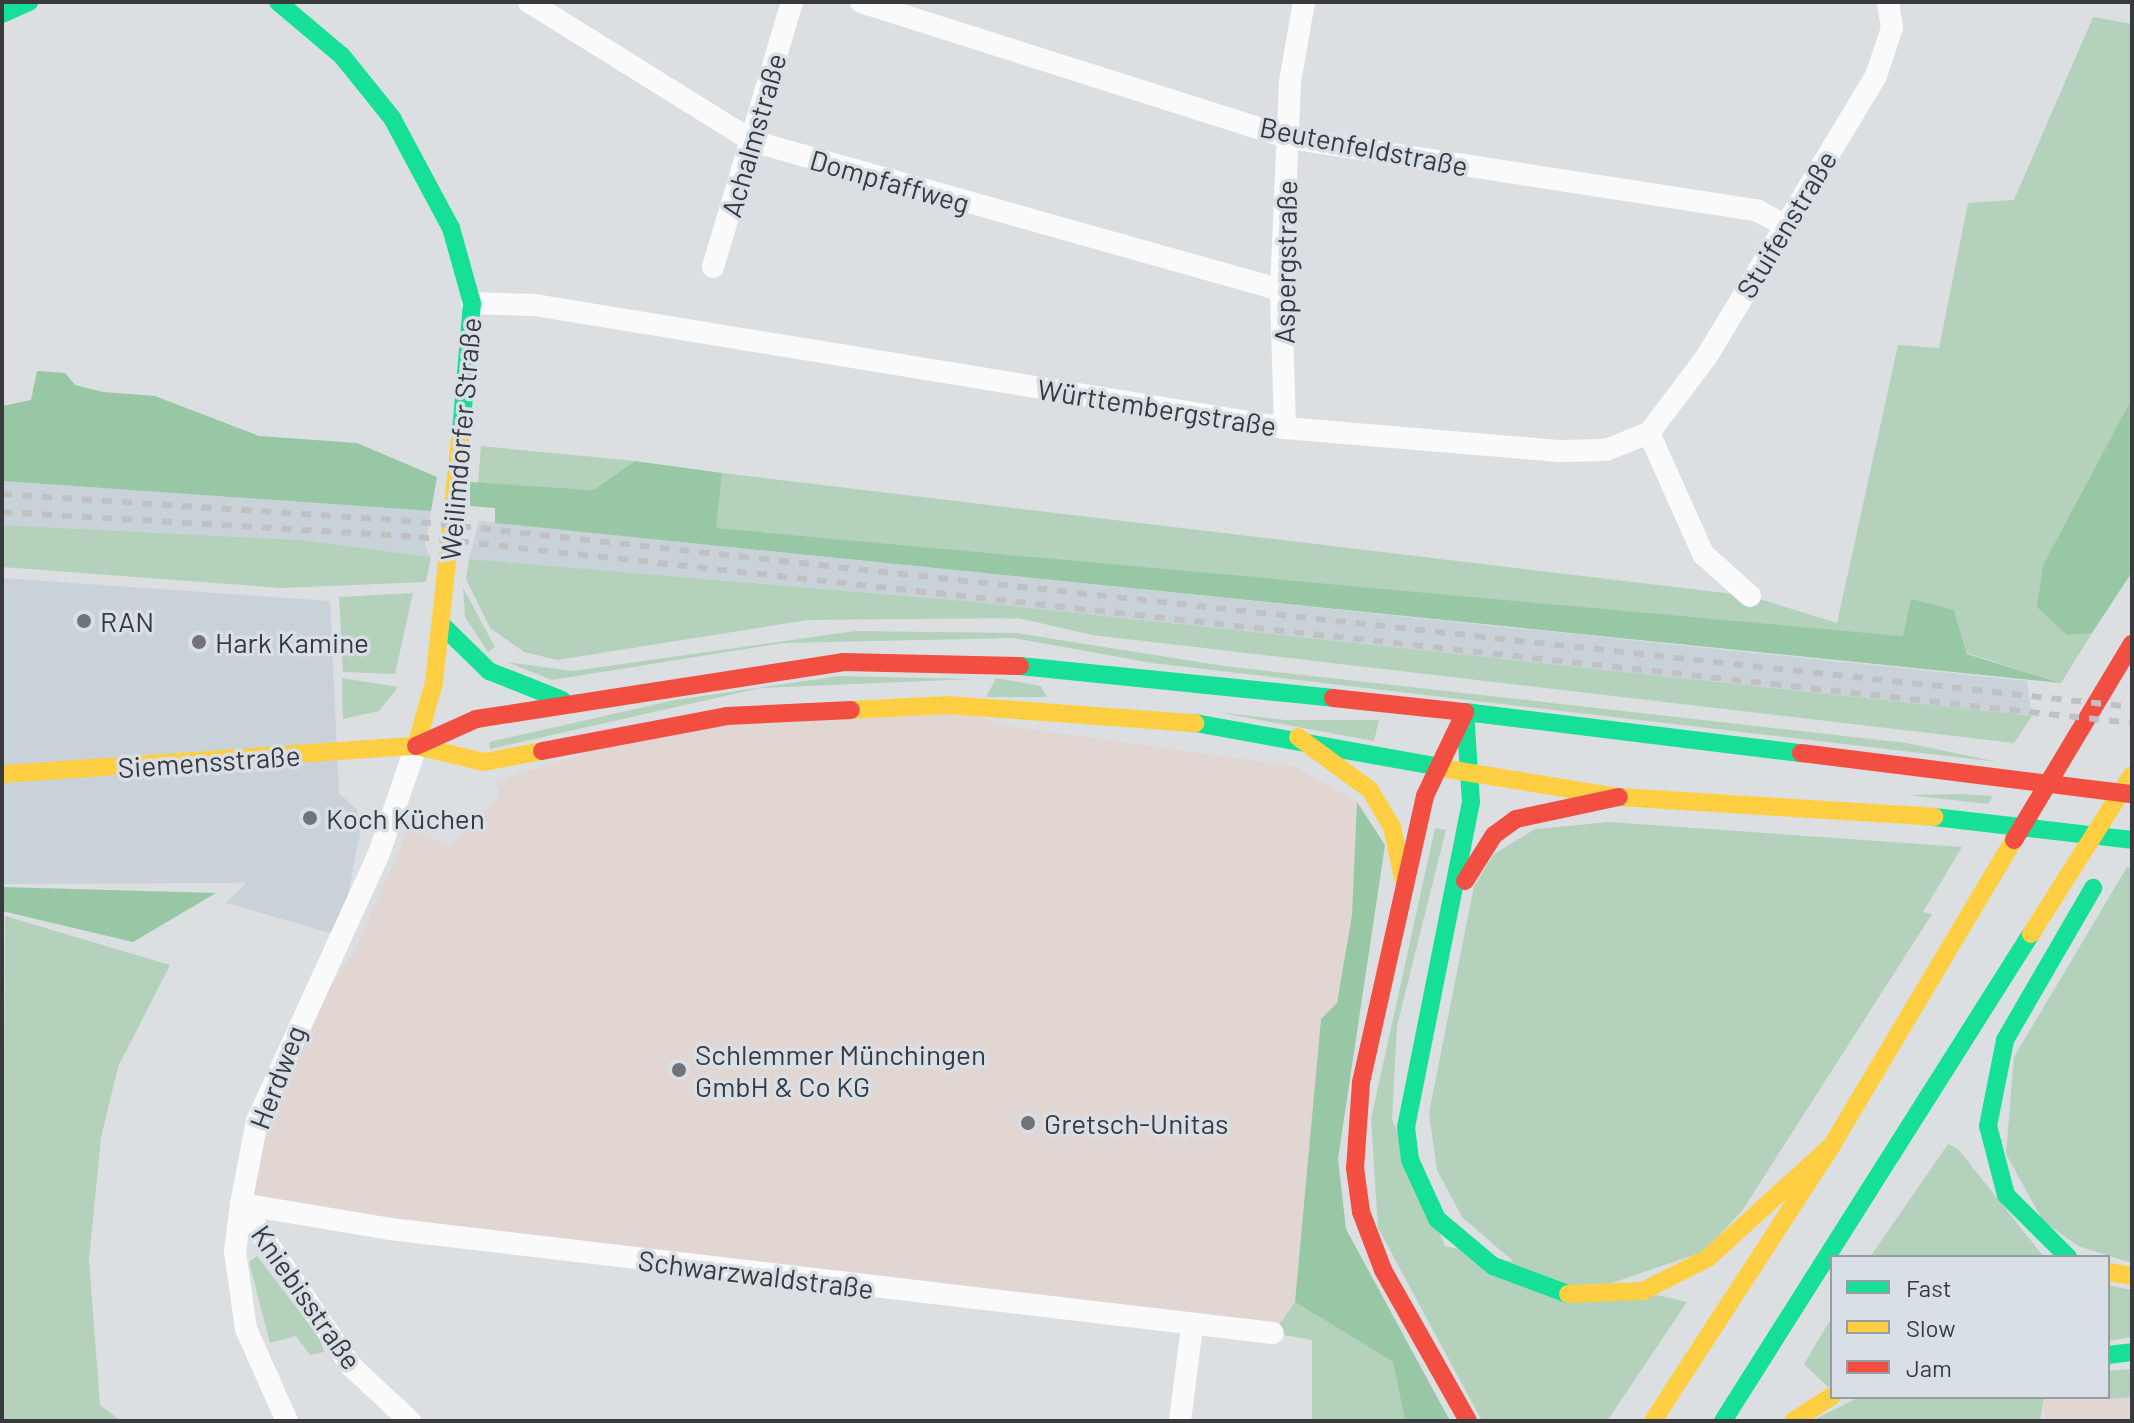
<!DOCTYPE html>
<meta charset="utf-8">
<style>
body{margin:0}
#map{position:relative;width:2134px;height:1423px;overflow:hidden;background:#dcdfe2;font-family:Barlow,sans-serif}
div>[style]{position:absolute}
.built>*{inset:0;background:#cad2d9}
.industrial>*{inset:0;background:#e2d6d2;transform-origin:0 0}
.green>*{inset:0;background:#b4d1bc}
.forest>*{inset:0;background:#97c7a4}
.street>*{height:22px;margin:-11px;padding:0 11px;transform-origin:11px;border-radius:11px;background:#fafafb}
.fast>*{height:18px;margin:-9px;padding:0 9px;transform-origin:9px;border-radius:9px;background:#16e098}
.slow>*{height:18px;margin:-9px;padding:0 9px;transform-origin:9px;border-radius:9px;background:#ffcf43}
.jam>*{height:18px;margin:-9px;padding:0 9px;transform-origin:9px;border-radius:9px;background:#f24e42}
.rail>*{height:6px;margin-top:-3px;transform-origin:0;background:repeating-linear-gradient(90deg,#c1c1c2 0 10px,transparent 0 20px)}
.dots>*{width:22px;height:22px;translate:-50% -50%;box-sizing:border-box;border:4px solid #d8dfe6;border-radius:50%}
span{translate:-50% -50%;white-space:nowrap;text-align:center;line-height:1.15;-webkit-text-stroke:7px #d8dfe6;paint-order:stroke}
.street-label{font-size:28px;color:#383a3d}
.poi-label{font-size:28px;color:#383a3d}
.left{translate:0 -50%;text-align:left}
.frame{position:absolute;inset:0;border:4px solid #383a3d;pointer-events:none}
.legend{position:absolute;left:1830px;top:1255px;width:280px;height:144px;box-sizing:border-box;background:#d8dfe6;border:2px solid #989da2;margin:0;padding:10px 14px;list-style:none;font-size:24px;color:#383a3d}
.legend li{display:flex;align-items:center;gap:16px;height:40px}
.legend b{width:40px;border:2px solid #989da2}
</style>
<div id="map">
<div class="built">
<i style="clip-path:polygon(2px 481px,431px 511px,425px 546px,431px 557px,301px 540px,2px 525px)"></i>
<i style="clip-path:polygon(479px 521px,2027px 681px,2032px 716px,965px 601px,469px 559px)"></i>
<i style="clip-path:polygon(2px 578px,330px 601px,339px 793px,357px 810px,360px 833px,340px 936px,226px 903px,246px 883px,2px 884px)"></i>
</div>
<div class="industrial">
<i style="clip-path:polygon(947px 705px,1007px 726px,1294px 766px,1357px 802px,1352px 915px,1337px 1003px,1321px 1019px,1295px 1302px,1273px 1333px,241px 1204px,284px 1052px,353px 954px,409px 828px,450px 846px,499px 796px,496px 781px,683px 723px)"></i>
<i style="left:2044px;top:1397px;width:88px;height:24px"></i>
</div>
<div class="green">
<i style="clip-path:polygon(2093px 17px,2132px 24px,2132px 398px,2043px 565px,2067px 634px,2092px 633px,2061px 683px,1967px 653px,1954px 610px,1903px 636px,715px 528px,722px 473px,1750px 596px,1837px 623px,1898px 345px,1939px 348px,1968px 203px,2014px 200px)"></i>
<i style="clip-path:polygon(481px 446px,635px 461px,593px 490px,478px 483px)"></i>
<i style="clip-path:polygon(2px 525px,301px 540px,431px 557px,426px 582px,282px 588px,2px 567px)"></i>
<i style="clip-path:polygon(469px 559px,965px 601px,2032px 716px,2014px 743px,1092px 635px,1018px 618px,808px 620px,557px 660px,524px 652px,490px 628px,466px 579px)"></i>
<i style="clip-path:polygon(463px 588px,495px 647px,488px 652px,465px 617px)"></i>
<i style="clip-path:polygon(413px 593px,395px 674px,343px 672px,339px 597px)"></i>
<i style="clip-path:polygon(855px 631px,1016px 633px,1224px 666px,1907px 743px,1998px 762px,1152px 663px,1013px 638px,783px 643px,552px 680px,507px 662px,573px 671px)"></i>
<i style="clip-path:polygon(838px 676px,974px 679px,760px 688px,490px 749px,489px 742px,675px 700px)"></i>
<i style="clip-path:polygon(342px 678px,398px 687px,379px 711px,343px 719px)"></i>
<i style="clip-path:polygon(996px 678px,1041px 686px,1047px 697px,986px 697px)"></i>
<i style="clip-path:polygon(1217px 712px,1285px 720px,1379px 720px,1374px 741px)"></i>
<i style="clip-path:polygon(1960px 794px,1993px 796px,1988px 804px,1907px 795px)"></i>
<i style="clip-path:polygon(1609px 822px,1962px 847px,1923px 912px,1932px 914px,1742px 1211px,1703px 1252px,1609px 1284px,1515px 1263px,1462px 1217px,1437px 1170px,1429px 1113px,1474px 886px,1494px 854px,1535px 829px)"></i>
<i style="clip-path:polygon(1435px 828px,1446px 830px,1397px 1026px,1392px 1119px,1445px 1246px,1687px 1302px,1607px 1421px,1482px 1421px,1378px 1228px,1371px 1119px)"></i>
<i style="clip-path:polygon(2127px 867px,2132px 868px,2132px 1263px,2078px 1246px,2043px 1221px,2006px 1154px,2014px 1057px)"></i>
<i style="clip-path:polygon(5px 916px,170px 965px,118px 1067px,101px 1138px,89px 1260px,100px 1405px,121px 1421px,2px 1421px)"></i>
<i style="clip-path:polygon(1948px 1144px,1958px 1149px,2044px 1257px,1870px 1257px)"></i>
<i style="clip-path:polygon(257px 1256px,319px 1337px,324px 1352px,310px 1355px,296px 1336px,270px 1343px,249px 1262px)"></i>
<i style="clip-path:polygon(2108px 1285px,2132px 1290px,2132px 1337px,2108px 1341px)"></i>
<i style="clip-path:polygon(1295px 1302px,1393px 1362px,1405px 1421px,1312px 1421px,1312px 1340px,1273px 1333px)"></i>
<i style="clip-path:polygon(1832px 1317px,1832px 1385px,1828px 1387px,1804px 1364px)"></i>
<i style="clip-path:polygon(2132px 1369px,2132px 1397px,2112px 1399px,2060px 1397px,2108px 1397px,2108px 1371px)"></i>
<i style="clip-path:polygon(1859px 1397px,2044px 1397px,2040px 1421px,1811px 1421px)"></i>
</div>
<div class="forest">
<i style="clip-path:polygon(37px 371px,65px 373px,75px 385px,103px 392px,155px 396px,259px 436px,357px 443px,437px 477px,431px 511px,2px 481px,2px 406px,31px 400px)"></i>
<i style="clip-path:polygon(2132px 398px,2132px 572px,2092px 633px,2067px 635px,2037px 607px,2043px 565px)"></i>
<i style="clip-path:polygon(635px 461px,722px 473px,716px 528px,1903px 636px,1911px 599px,1954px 610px,1967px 654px,2061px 683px,495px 523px,495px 508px,470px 506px,470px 482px,593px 490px)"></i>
<i style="clip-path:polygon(1357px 802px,1385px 845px,1338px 1159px,1346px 1229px,1450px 1421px,1405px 1421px,1393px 1362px,1295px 1302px,1321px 1019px,1337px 1003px,1352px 915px)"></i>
<i style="clip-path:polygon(2px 887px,216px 893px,133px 942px,2px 911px)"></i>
</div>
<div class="street">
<i style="left:529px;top:2px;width:263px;rotate:31.9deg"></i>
<i style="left:752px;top:141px;width:550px;rotate:15.73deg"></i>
<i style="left:861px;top:2px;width:449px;rotate:17.6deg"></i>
<i style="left:1289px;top:138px;width:475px;rotate:8.8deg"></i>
<i style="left:1758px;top:211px;width:30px;rotate:28deg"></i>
<i style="left:713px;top:267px;width:277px;rotate:-73.4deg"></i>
<i style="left:472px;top:303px;width:63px;rotate:1.8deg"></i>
<i style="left:535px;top:305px;width:760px;rotate:9.31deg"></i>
<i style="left:1285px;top:428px;width:277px;rotate:4.8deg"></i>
<i style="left:1561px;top:451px;width:45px;rotate:-1.3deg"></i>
<i style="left:1606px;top:450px;width:46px;rotate:-21.6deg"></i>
<i style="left:1285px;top:428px;width:138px;rotate:-91.7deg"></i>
<i style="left:1281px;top:290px;width:208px;rotate:-87.5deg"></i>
<i style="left:1290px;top:82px;width:81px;rotate:-80.1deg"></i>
<i style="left:1649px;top:433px;width:96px;rotate:-53deg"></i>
<i style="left:1707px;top:356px;width:327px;rotate:-58.9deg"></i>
<i style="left:1876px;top:76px;width:51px;rotate:-71.6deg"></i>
<i style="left:1892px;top:28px;width:26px;rotate:-99deg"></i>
<i style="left:1649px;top:433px;width:133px;rotate:65.9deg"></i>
<i style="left:1703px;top:554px;width:63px;rotate:41.8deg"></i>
<i style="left:241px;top:1204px;width:151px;rotate:9.5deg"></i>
<i style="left:390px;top:1229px;width:889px;rotate:6.72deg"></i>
<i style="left:241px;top:1204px;width:196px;rotate:55.8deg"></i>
<i style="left:351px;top:1366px;width:81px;rotate:43deg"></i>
<i style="left:287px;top:1421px;width:101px;rotate:-114deg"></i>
<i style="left:246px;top:1329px;width:78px;rotate:-98.1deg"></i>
<i style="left:235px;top:1252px;width:48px;rotate:-82.9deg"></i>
<i style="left:241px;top:1204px;width:85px;rotate:-79.1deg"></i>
<i style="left:257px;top:1121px;width:291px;rotate:-65.5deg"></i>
<i style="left:378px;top:856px;width:116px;rotate:-70.9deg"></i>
<i style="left:1180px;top:1421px;width:96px;rotate:-82.8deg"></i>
</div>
<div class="fast">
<i style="left:278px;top:2px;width:84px;rotate:40.2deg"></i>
<i style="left:342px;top:56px;width:80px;rotate:51.1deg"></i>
<i style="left:392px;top:118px;width:125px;rotate:61.8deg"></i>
<i style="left:451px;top:228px;width:78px;rotate:74.4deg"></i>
<i style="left:472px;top:303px;width:128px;rotate:94.9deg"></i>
<i style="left:2px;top:14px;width:30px;rotate:-24deg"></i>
<i style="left:442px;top:625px;width:66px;rotate:44.4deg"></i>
<i style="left:489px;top:671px;width:79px;rotate:21.7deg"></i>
<i style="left:1020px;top:666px;width:315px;rotate:5.8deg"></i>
<i style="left:1465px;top:712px;width:338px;rotate:7deg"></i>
<i style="left:1465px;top:712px;width:90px;rotate:86.2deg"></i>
<i style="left:1471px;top:802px;width:331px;rotate:101.3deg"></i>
<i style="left:1406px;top:1127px;width:33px;rotate:83deg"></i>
<i style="left:1410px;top:1160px;width:65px;rotate:65.4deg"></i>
<i style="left:1437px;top:1219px;width:73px;rotate:40deg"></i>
<i style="left:1493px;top:1266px;width:80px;rotate:20.5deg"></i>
<i style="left:1195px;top:723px;width:244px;rotate:10.2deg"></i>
<i style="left:1934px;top:817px;width:199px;rotate:6.6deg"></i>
<i style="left:2068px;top:1257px;width:88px;rotate:-135deg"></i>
<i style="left:2006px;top:1195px;width:71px;rotate:-104.6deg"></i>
<i style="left:1988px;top:1126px;width:88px;rotate:-78.8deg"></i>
<i style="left:2005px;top:1040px;width:176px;rotate:-59.9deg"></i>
<i style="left:2108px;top:1355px;width:24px;rotate:-7deg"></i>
<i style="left:1723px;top:1421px;width:576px;rotate:-57.69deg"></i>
</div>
<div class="slow">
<i style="left:851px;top:710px;width:96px;rotate:-3deg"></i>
<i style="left:947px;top:705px;width:249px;rotate:4.2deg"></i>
<i style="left:1298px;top:737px;width:89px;rotate:36.4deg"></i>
<i style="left:1370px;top:790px;width:43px;rotate:59.3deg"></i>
<i style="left:1392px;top:827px;width:52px;rotate:77.8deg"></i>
<i style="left:416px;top:746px;width:66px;rotate:-74.1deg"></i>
<i style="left:434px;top:683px;width:253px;rotate:-83.9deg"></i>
<i style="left:1441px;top:768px;width:180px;rotate:9.3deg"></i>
<i style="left:1619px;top:797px;width:316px;rotate:3.6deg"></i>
<i style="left:2px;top:774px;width:415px;rotate:-3.9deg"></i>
<i style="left:416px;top:746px;width:70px;rotate:13.2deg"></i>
<i style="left:484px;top:762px;width:59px;rotate:-10.7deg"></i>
<i style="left:2031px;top:934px;width:188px;rotate:-57.6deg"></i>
<i style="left:2108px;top:1272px;width:24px;rotate:9deg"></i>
<i style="left:1568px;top:1294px;width:75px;rotate:-2.3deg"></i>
<i style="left:1643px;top:1291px;width:73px;rotate:-26.9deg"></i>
<i style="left:1708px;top:1258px;width:168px;rotate:-42.3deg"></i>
<i style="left:1653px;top:1421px;width:329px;rotate:-57deg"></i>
<i style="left:1832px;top:1145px;width:355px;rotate:-59.2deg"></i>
<i style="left:1793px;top:1421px;width:46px;rotate:-32.7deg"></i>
</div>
<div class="jam">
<i style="left:1333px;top:698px;width:133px;rotate:6.1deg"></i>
<i style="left:1465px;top:712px;width:93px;rotate:115.5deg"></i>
<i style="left:1425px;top:796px;width:294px;rotate:102.6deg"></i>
<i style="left:1361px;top:1083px;width:85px;rotate:94deg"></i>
<i style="left:1355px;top:1168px;width:44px;rotate:82.2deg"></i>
<i style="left:1361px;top:1212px;width:62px;rotate:69.2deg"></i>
<i style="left:1383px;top:1270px;width:173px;rotate:60.6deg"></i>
<i style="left:416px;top:746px;width:66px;rotate:-24.2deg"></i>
<i style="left:476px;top:719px;width:371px;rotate:-8.8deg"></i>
<i style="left:843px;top:662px;width:177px;rotate:1.3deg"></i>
<i style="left:542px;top:751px;width:188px;rotate:-10.7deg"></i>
<i style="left:727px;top:716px;width:124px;rotate:-2.8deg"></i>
<i style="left:1801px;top:753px;width:334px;rotate:7.1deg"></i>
<i style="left:2014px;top:840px;width:229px;rotate:-59deg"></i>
<i style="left:1465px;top:881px;width:54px;rotate:-57.8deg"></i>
<i style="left:1494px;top:835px;width:27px;rotate:-36deg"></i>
<i style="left:1516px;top:819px;width:105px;rotate:-12.1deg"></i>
</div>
<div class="rail">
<i style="left:2px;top:494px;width:420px;rotate:3.8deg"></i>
<i style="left:421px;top:522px;width:1721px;rotate:6.17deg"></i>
<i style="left:2px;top:512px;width:418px;rotate:3.4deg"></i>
<i style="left:419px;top:537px;width:1723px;rotate:6.2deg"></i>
</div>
<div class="dots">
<i style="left:84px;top:621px;background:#717477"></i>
<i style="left:199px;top:642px;background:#717477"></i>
<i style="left:310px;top:818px;background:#717477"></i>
<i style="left:679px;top:1070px;background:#717477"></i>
<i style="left:1028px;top:1123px;background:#717477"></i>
</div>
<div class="street-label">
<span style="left:753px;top:135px;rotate:-74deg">Achalmstraße</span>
<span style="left:1364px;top:146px;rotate:11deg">Beutenfeldstraße</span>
<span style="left:890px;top:181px;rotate:16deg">Dompfaffweg</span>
<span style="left:1786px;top:224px;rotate:-59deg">Stuifenstraße</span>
<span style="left:1285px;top:262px;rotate:-89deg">Aspergstraße</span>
<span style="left:1157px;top:407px;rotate:9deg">Württembergstraße</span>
<span style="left:460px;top:439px;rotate:-85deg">Weilimdorfer Straße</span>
<span style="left:209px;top:761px;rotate:-4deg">Siemensstraße</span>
<span style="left:277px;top:1077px;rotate:-69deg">Herdweg</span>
<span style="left:756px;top:1274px;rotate:7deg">Schwarzwaldstraße</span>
<span style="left:307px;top:1297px;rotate:55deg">Kniebisstraße</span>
</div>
<div class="poi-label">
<span class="left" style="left:100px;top:621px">RAN</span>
<span class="left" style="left:215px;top:642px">Hark Kamine</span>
<span class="left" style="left:326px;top:818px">Koch Küchen</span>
<span class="left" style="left:695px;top:1070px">Schlemmer Münchingen<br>GmbH &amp; Co KG</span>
<span class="left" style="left:1044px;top:1123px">Gretsch-Unitas</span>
</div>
<div class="frame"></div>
<ul class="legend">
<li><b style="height:10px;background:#16e098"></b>Fast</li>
<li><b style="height:10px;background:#ffcf43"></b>Slow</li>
<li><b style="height:10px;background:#f24e42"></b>Jam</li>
</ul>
</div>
